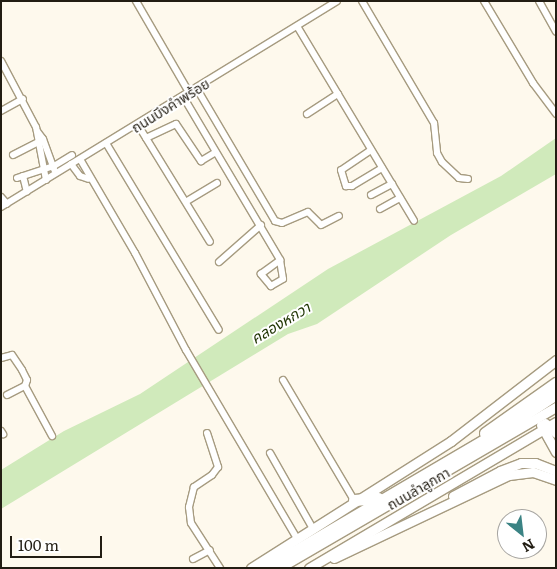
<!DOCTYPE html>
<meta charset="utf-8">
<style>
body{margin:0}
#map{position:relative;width:557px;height:569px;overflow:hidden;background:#fef9ed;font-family:Literata,"Noto Sans Thai",serif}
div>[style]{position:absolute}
.water>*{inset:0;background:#d0eabb}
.roads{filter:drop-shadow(1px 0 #a69b80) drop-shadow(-1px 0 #a69b80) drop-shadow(0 1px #a69b80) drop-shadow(0 -1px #a69b80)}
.street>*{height:6px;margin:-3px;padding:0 3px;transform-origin:3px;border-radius:3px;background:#fff}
.secondary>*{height:9px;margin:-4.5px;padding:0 4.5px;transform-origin:4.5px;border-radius:4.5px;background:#fff}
.highway>*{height:11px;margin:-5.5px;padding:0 5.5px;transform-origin:5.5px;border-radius:5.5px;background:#fff}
span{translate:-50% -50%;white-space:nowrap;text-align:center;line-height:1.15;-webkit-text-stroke:4px #fff;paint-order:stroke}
.street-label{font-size:14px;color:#221d13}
.water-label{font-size:15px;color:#1d3301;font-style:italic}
.frame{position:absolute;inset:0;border:2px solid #221d13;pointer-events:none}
.north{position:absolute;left:497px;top:509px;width:50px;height:50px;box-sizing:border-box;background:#fff;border:1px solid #a7a5a1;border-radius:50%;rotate:151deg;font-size:14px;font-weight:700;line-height:20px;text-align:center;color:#221d13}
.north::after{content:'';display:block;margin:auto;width:18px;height:22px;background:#3b8384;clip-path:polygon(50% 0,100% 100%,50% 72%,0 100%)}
.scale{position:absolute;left:10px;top:536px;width:92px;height:22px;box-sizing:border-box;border:2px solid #221d13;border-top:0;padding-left:6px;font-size:15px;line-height:18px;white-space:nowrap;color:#221d13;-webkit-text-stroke:4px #fff;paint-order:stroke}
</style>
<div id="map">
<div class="water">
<i style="clip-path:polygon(556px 138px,556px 174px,451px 235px,317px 324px,288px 334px,1px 509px,1px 470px,64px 431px,140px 394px,328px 269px,501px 176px)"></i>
</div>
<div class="roads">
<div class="street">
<i style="left:136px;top:1px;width:108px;rotate:59.9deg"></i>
<i style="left:362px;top:1px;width:142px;rotate:59.5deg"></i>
<i style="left:434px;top:123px;width:30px;rotate:84deg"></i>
<i style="left:437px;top:153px;width:10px;rotate:61deg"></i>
<i style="left:442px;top:162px;width:23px;rotate:43deg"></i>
<i style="left:459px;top:178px;width:9px;rotate:6deg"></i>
<i style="left:484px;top:1px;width:96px;rotate:59.1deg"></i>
<i style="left:533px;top:83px;width:39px;rotate:53deg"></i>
<i style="left:539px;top:1px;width:35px;rotate:61deg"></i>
<i style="left:297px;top:26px;width:227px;rotate:59deg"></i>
<i style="left:1px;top:61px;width:75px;rotate:62.1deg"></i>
<i style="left:36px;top:127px;width:54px;rotate:79.3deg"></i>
<i style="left:197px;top:89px;width:153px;rotate:59.4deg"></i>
<i style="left:275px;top:221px;width:7px;rotate:16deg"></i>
<i style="left:282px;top:223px;width:28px;rotate:-23deg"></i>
<i style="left:308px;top:212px;width:18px;rotate:45deg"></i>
<i style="left:321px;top:225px;width:20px;rotate:-27deg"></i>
<i style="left:184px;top:98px;width:188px;rotate:59.3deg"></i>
<i style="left:280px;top:260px;width:19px;rotate:81deg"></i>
<i style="left:283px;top:279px;width:14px;rotate:150deg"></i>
<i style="left:271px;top:286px;width:16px;rotate:-130deg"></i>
<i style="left:261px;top:274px;width:24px;rotate:-36deg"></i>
<i style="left:1px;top:111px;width:25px;rotate:-29deg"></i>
<i style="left:307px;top:114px;width:37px;rotate:-33deg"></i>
<i style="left:138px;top:125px;width:137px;rotate:58.4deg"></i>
<i style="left:37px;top:131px;width:10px;rotate:53deg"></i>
<i style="left:43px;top:139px;width:33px;rotate:70deg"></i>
<i style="left:146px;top:138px;width:33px;rotate:-25deg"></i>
<i style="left:176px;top:124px;width:45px;rotate:56deg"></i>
<i style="left:201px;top:161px;width:17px;rotate:-31deg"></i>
<i style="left:106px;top:143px;width:218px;rotate:58.9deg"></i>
<i style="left:371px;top:150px;width:36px;rotate:146deg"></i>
<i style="left:341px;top:170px;width:17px;rotate:73deg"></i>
<i style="left:346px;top:186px;width:6px"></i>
<i style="left:352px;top:186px;width:35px;rotate:-31deg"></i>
<i style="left:13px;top:155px;width:28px;rotate:-27deg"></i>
<i style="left:80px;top:159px;width:109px;rotate:59.7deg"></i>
<i style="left:135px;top:253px;width:110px;rotate:62.3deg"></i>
<i style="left:186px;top:350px;width:217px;rotate:59.5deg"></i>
<i style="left:71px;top:164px;width:15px;rotate:53deg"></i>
<i style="left:80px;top:176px;width:9px;rotate:18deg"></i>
<i style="left:23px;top:176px;width:16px;rotate:76deg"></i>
<i style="left:17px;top:178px;width:39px;rotate:-18deg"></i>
<i style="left:54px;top:166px;width:21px;rotate:-31deg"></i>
<i style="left:371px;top:195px;width:24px;rotate:-28deg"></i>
<i style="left:1px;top:197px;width:9px;rotate:49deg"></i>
<i style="left:187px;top:201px;width:35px;rotate:-31deg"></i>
<i style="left:1px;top:207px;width:394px;rotate:-31.5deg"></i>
<i style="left:380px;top:209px;width:23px;rotate:-29deg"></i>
<i style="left:219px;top:262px;width:56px;rotate:-41.4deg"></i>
<i style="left:1px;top:358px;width:11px;rotate:-15deg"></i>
<i style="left:12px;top:355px;width:18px;rotate:56deg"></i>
<i style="left:22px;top:370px;width:11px;rotate:63deg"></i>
<i style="left:27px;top:380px;width:6px;rotate:108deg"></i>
<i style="left:25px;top:386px;width:57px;rotate:61.6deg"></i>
<i style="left:283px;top:380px;width:139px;rotate:59.4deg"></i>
<i style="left:7px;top:395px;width:20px;rotate:-27deg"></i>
<i style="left:1px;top:431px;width:4px;rotate:56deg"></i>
<i style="left:207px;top:433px;width:36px;rotate:72deg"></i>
<i style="left:218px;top:467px;width:10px;rotate:127deg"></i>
<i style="left:212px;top:475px;width:22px;rotate:146deg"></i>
<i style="left:194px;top:487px;width:21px;rotate:104deg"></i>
<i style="left:189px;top:507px;width:16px;rotate:83deg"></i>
<i style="left:191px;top:523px;width:54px;rotate:57.2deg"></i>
<i style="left:270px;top:453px;width:85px;rotate:60.4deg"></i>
<i style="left:193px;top:559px;width:19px;rotate:-28deg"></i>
</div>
<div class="secondary">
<i style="left:545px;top:423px;width:15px;rotate:42deg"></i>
<i style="left:541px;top:425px;width:31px;rotate:61deg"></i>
<i style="left:453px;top:496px;width:53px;rotate:-28deg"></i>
<i style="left:500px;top:471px;width:22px;rotate:-21deg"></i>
<i style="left:521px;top:463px;width:14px"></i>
<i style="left:535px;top:463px;width:22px;rotate:21deg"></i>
<i style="left:334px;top:558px;width:194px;rotate:-25.4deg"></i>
<i style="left:509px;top:475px;width:24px;rotate:-7deg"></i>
<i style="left:533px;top:472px;width:24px;rotate:19deg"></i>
<i style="left:251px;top:568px;width:237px;rotate:-32.4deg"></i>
<i style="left:451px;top:441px;width:133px;rotate:-37.6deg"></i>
<i style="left:279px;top:568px;width:320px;rotate:-30.2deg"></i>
<i style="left:309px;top:568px;width:287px;rotate:-30.6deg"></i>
</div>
<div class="highway">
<i style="left:485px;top:433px;width:87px;rotate:-35.2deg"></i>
<i style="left:354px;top:500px;width:24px;rotate:-5deg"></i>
<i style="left:266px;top:568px;width:275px;rotate:-30.4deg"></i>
<i style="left:503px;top:429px;width:64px;rotate:-33.4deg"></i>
</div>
</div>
<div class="street-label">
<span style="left:170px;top:105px;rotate:-32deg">ถนนบึงคำพร้อย</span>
<span style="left:418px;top:488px;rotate:-30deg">ถนนลำลูกกา</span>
</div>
<div class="water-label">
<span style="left:280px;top:322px;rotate:-31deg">คลองหกวา</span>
</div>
<div class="frame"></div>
<div class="north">N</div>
<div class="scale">100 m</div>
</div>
